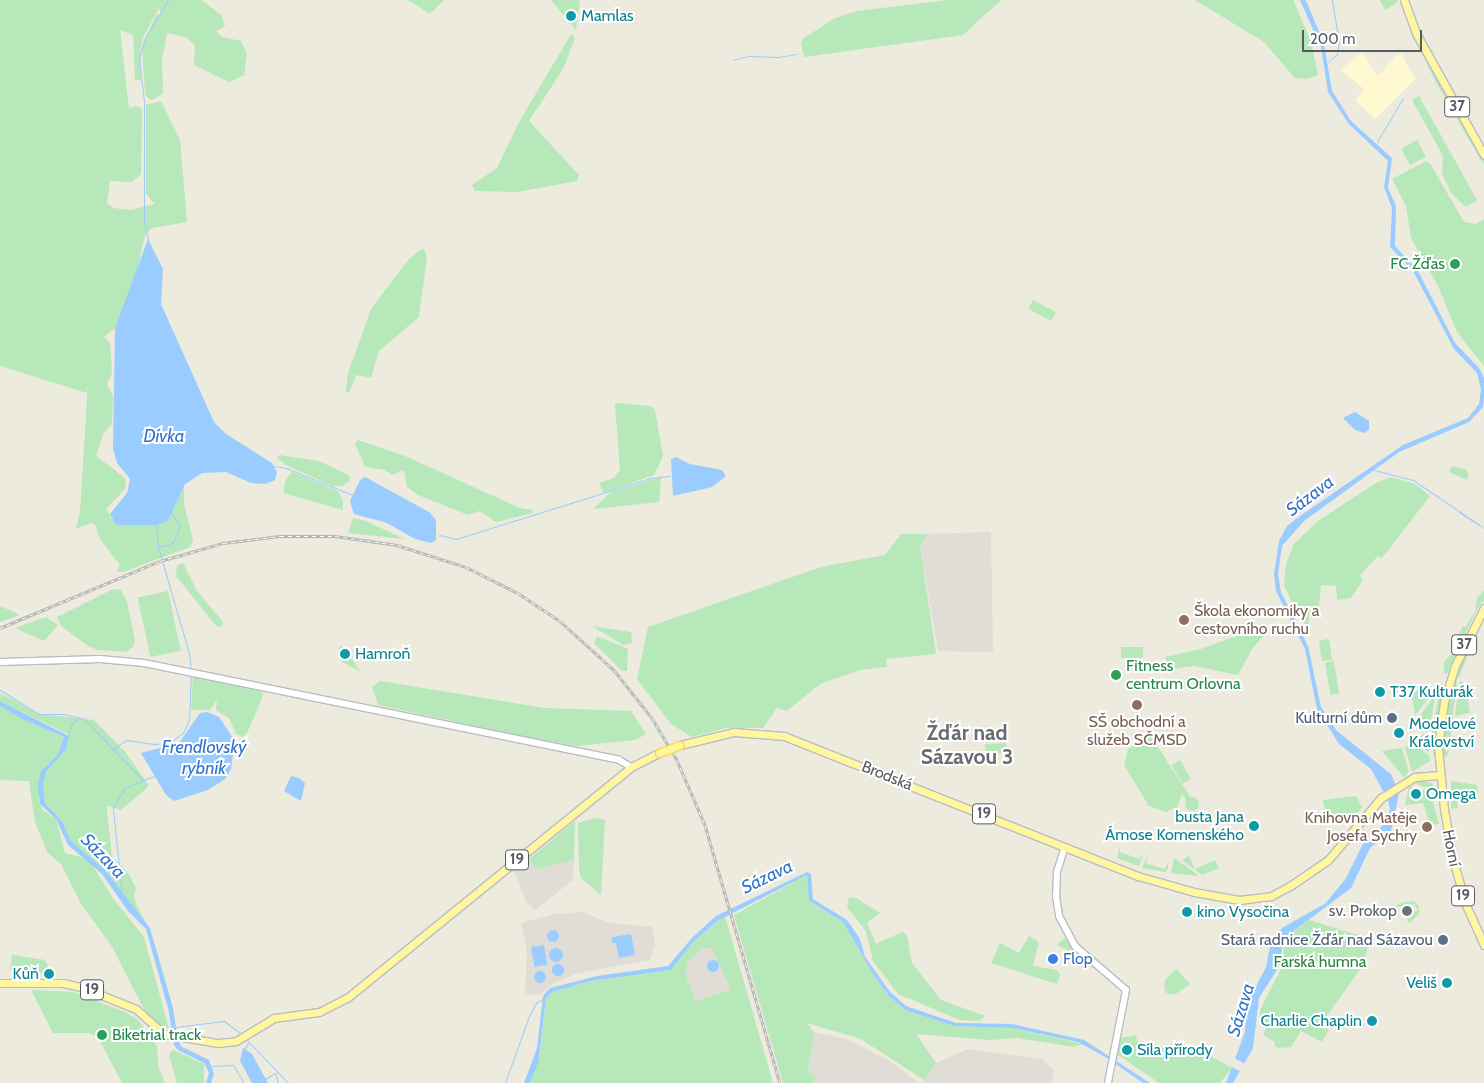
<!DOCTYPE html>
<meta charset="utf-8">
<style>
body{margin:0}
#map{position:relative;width:1484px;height:1083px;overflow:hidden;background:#edeade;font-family:Cabin,sans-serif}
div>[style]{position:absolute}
.commercial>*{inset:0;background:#fff8d0}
.industrial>*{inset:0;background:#dfddd6}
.green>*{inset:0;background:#b6e8ba;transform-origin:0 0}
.round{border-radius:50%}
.water>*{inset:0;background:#9bccff;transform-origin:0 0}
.pier>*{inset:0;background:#edeade;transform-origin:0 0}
.stream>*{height:1px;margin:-0.5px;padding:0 0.5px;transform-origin:0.5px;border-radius:0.5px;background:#9bccff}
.roads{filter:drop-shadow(1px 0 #b9bcc4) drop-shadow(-1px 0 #b9bcc4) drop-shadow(0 1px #b9bcc4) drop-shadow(0 -1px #b9bcc4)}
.secondary>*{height:6px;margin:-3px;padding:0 3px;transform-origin:3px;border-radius:3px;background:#fff}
.primary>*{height:7px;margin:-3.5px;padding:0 3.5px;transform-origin:3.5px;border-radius:3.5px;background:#fff7a0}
.rail>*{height:3px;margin-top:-1.5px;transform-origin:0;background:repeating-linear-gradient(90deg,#fff 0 4px,#b3b4b4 0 8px);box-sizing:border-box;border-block:1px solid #b3b4b4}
.bridges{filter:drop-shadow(1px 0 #ffd844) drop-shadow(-1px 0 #ffd844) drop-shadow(0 1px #ffd844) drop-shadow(0 -1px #ffd844)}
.primary-bridge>*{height:7px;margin:-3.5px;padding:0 3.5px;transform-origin:3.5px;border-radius:3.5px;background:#fff7a0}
.dots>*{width:14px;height:14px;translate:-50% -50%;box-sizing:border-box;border:2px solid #fff;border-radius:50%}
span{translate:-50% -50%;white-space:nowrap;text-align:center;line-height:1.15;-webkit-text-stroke:4px #fff;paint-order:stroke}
.shield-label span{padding:1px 4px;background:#fff;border:1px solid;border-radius:4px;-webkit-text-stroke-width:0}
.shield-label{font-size:15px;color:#575b61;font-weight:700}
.culture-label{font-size:16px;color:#0d838f}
.left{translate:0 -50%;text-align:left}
.right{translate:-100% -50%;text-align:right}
.leisure-label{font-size:16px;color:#27864d}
.education-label{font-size:16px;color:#785e54}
.service-label{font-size:16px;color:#4e5e75}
.street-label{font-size:16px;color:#575b61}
.worship-label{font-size:16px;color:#5b616d}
.shop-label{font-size:16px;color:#366cbe}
.park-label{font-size:16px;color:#2b8536}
.water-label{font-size:18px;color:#3273ce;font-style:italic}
.district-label{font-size:21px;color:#686d73;font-weight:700}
.scale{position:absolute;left:1302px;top:30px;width:120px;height:22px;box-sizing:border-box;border:2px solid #575b61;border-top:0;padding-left:6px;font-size:15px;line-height:18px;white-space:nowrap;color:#575b61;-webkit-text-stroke:4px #fff;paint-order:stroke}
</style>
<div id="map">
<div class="commercial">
<i style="clip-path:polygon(1362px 52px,1378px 76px,1397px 55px,1402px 54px,1415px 79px,1375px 119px,1355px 101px,1364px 89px,1340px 70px)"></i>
</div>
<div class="industrial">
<i style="clip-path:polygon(991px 532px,993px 652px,938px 651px,920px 546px,927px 534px)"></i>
<i style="clip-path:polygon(529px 859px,535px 869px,574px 860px,573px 880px,535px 910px,526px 902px,514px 870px)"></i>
<i style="clip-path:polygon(583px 912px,609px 923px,652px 927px,655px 944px,650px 960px,578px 973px,554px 983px,540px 994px,525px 995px,527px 951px,521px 923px,554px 914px)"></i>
<i style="clip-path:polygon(701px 948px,712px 948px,731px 990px,695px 1001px,686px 975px,687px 964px)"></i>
<i style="clip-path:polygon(814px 1032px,849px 1040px,888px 1060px,919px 1083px,813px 1083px,816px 1077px,808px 1071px)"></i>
<i style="clip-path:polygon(968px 1049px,1042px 1059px,1054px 1070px,1052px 1083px,922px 1083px,936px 1063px)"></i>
</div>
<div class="green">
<i style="clip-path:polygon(0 0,202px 0,222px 16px,225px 26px,216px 31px,222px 37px,241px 41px,247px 54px,244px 75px,229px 82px,194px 65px,195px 45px,186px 37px,167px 33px,162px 60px,163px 94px,151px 100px,145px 95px,142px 46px,156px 15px,161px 14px,159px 8px,143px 38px,140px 52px,141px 80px,135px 80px,133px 35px,120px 30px,129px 108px,137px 106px,142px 109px,141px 174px,132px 182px,110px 181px,107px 203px,113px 208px,131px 210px,155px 204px,146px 194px,146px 105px,161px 101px,180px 140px,187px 222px,152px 228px,145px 235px,135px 280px,115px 328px,104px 337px,110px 343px,112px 373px,107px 384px,113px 396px,112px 424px,103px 434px,96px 456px,125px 478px,126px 488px,106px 509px,116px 525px,156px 525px,168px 521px,184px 486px,184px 504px,193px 540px,190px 547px,123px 572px,117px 572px,120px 565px,100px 539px,95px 525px,91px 523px,76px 529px,80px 512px,88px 383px,87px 393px,0 366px)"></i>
<i style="clip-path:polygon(408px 0,444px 0,430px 14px)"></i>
<i style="clip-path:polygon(551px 0,580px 0,576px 30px,572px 25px)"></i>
<i style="clip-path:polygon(948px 0,1001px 0,963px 35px,804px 57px,801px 44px,804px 38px,835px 18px,857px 11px)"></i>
<i style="clip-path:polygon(1195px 0,1293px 0,1311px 41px,1318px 75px,1307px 79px,1295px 78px,1264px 42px)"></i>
<i style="clip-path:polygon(1380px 0,1397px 0,1398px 2px,1385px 10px)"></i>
<i style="clip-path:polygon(1403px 10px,1407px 17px,1459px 116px,1456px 117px,1433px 77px)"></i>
<i style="clip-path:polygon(571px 34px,575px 38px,563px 69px,529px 121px,579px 175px,577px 181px,517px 192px,475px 191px,472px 185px,497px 168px,518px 124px)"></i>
<i style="clip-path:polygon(1419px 96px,1477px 200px,1466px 207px,1451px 193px,1442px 173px,1443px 156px,1412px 100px)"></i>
<i style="clip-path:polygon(1460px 118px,1484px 161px,1483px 164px,1457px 119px)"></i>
<i style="left:1417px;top:140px;width:19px;height:18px;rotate:62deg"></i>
<i style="clip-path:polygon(1426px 161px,1431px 165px,1464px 222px,1476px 224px,1484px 219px,1484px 366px,1457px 332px,1438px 286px,1411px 238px,1406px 206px,1392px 179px)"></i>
<i style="clip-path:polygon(423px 248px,427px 256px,419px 317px,379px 351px,371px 378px,356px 375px,349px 393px,346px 392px,348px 373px,371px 309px,409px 259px)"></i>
<i style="left:1033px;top:300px;width:26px;height:10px;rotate:28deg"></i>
<i style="clip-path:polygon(620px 403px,650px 406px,655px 410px,663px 456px,654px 475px,604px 493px,599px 483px,614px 478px,620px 470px,615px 404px)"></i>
<i style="clip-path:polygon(358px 440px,405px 456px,520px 508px,533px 510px,533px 513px,496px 522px,479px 511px,468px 515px,418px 495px,407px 487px,404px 470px,392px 475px,385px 470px,365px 467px,355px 444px)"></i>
<i style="clip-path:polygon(279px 455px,319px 461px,350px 476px,349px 481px,342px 486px,332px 486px,286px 465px,277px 458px)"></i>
<i style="clip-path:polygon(1452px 466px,1465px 469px,1469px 474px,1467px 480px,1449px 472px)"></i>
<i style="clip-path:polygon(292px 472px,338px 491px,343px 501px,343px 510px,283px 493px,286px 479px)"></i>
<i style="clip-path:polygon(661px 477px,659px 502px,593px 509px,611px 492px)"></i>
<i style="clip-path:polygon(1391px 477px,1415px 484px,1430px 496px,1386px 553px,1381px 558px,1378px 556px,1360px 575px,1363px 580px,1351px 598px,1337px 600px,1336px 586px,1321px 585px,1319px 606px,1310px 607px,1308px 629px,1295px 609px,1284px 585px,1286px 564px,1294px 544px,1318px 521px,1376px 483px)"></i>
<i style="clip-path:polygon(353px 518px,366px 521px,404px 539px,348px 533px)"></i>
<i style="clip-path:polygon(901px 534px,927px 534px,920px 547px,936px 654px,886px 659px,887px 667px,860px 670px,820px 684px,787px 711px,777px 708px,763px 728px,726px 728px,692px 737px,671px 724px,637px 679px,648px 627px,821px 567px,885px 555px)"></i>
<i style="clip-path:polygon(183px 563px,197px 591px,223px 622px,222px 626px,217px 627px,176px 576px,177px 565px)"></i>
<i style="clip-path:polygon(113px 589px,121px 590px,127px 602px,135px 640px,133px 647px,126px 652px,97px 650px,87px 645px,61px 626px,57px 617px)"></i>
<i style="clip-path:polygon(1484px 590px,1484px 600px,1476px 611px,1447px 674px,1444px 673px,1444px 662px,1452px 653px,1451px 649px,1455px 649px,1462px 627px,1466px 626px,1475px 611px,1477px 598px)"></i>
<i style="left:168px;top:591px;width:61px;height:31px;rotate:78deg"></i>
<i style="clip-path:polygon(0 606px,5px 608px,20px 615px,0 622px)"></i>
<i style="clip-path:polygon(1484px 616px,1459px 677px,1455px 677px,1471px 638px)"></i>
<i style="clip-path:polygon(46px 617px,58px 625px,44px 641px,15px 628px)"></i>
<i style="clip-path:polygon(1250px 625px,1258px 625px,1263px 636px,1252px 649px,1238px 675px,1194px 666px,1170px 669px,1165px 657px,1201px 649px,1236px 636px)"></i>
<i style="clip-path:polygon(592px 626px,631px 632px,632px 643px,623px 645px)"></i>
<i style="clip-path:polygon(597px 636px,628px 649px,627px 671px,622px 671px,594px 643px)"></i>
<i style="left:1329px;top:639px;width:21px;height:10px;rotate:82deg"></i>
<i style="clip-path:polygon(340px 646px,343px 647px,361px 672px,342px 662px,338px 652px)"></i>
<i style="left:1121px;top:647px;width:22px;height:11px"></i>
<i style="left:1334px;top:661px;width:33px;height:9px;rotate:81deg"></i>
<i style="clip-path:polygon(193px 676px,261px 690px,263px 696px,247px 733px,243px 737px,236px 734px,229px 718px,216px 710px,217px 700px,210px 710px,191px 710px)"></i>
<i style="clip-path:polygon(1454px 679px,1457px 681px,1448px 755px,1443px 759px,1446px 715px)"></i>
<i style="clip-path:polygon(380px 681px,545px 708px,631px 711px,646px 734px,635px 740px,576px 746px,528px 737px,378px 705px,372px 687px)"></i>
<i style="clip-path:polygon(1460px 681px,1465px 683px,1470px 713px,1455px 716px)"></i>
<i style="clip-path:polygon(1441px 682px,1444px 687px,1434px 759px,1432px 732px)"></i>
<i style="clip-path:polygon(1417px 690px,1429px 698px,1415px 715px,1412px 697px)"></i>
<i style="clip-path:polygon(0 693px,39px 714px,94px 720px,126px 753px,149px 786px,121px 810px,107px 806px,107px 811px,112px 857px,129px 874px,136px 888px,134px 896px,137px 906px,145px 921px,121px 895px,105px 870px,71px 841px,62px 821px,45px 803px,43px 785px,46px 772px,66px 749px,68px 734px,0 701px)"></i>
<i style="clip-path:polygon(1436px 694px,1430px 725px,1426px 727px,1421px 714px)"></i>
<i style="clip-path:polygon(0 706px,64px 737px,58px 754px,41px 771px,39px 801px,43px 810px,56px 819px,65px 853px,85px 858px,93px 866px,114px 900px,144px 937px,169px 1029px,156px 1023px,144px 1009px,111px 945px,80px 902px,61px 864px,47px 852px,35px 822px,29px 781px,0 780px)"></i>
<i style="clip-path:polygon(1421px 733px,1429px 738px,1429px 753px,1420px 745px)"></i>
<i style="clip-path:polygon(1150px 735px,1191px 798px,1187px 801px,1182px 794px,1177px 807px,1166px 812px,1149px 806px,1124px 765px,1128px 749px,1137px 743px,1150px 743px,1146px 737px)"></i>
<i style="left:985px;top:744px;width:21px;height:10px;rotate:-3deg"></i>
<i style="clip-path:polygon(1417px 746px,1429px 756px,1430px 761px,1412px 772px,1405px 747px)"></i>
<i style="clip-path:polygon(1402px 748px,1409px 772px,1404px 777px,1382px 751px)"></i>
<i style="left:1180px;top:760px;width:22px;height:10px;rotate:60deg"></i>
<i style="clip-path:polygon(1451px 781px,1477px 785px,1478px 792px,1456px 796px,1458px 808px,1451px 809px)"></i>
<i style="clip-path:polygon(1414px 782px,1430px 782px,1436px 788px,1423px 787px)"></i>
<i style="clip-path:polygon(1409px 787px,1423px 790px,1432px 798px,1439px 824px,1430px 825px,1423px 803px,1405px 805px)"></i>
<i style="clip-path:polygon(1356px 796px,1362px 807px,1350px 824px,1326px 818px,1323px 800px)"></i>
<i class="round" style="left:1185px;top:797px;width:14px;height:14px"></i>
<i style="clip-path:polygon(594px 818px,605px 820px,601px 895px,581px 878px,579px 869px,578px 823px)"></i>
<i style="clip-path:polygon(575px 821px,574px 860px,535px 869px,529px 859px)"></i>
<i style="clip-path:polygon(1120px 845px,1120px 852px,1139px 859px,1143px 854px,1139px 866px,1117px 858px)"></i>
<i style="clip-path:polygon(1147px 856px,1146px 863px,1165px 869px,1168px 863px,1168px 869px,1165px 872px,1142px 868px)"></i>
<i style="clip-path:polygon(1189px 856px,1195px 869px,1215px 860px,1219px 868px,1202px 875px,1182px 860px)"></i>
<i style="clip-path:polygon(1174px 858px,1193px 871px,1198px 876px,1171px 873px)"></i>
<i style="clip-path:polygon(807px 875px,811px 903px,843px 922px,873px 974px,889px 996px,905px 1010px,954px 1026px,1012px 1028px,1083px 1044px,1074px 1047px,1017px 1038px,990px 1040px,916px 1034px,936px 1063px,924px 1080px,861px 1039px,807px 1023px,814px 1032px,808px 1071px,816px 1077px,813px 1083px,783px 1083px,734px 915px)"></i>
<i style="clip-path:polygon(849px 897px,856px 898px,880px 913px,867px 923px,876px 944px,902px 932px,907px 935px,912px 963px,941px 1000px,985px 1016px,979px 1021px,960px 1020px,898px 994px,873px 961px,866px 931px,847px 907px)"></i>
<i style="clip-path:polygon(1414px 901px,1419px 907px,1419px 914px,1409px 923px,1406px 916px,1418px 910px,1414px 904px,1396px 907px,1396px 912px,1395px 907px,1400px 903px)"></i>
<i style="clip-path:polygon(evenodd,725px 916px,773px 1083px,530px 1083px,540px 1056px,546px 998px,552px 992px,591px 981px,671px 970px,694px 941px,725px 916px,701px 948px,712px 948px,731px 990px,695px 1001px,686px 975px,687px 964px,701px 948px)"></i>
<i style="clip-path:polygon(1309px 920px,1370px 939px,1363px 965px,1322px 1023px,1329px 1030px,1322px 1042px,1301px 1031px,1291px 1047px,1279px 1048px,1274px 1046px,1275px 1042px,1263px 1035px,1266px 1028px,1260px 1020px,1260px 1010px,1283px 965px,1284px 939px)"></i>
<i style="clip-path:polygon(1029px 936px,1039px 942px,1033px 966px,1057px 970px,1060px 975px,1057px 984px,991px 963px,1000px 943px,1019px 953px)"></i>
<i style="clip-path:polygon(1065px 938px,1073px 950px,1072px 952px,1057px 945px)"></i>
<i style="clip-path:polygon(12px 955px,45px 960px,48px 966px,43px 973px,10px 970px)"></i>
<i style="clip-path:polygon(1176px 969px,1190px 984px,1174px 995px,1166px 993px,1164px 987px,1166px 979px)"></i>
<i style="clip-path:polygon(31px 990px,74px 992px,127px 1013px,138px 1020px,157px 1046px,158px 1066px,165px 1083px,122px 1083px,98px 1037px,88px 1033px,53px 1033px)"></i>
<i style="clip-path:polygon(1136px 1035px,1138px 1048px,1189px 1048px,1189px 1044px,1232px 1068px,1220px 1083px,1159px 1083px,1117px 1054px,1120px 1038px)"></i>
<i style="clip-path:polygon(173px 1050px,204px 1064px,204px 1083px,177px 1083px,169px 1055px)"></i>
</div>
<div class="water">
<i style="clip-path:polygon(1300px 0,1305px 0,1308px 5px,1324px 44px,1332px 91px,1351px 121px,1392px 158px,1388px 188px,1396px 206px,1395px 246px,1418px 271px,1455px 343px,1479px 368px,1484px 378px,1484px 395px,1483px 407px,1469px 422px,1399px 452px,1304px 521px,1282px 546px,1278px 575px,1281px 592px,1308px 646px,1321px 707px,1337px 731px,1391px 774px,1399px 793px,1391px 831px,1370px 848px,1351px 888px,1283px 939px,1280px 965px,1259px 998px,1253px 1048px,1233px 1083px,1226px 1083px,1245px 1032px,1246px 1006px,1266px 967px,1271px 941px,1282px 928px,1326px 903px,1346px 878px,1363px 844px,1386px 822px,1390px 810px,1388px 800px,1371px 769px,1339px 744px,1317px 709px,1305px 649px,1276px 591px,1274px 574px,1279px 541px,1287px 526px,1300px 516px,1403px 445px,1468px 418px,1479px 404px,1481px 389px,1477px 373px,1454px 349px,1413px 271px,1390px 247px,1392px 208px,1384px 187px,1388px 161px,1348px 123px,1328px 92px,1321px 47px)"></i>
<i style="clip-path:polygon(148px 239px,163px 269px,161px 304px,214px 422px,226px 434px,272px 463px,277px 472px,275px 480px,265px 484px,251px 483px,226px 472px,202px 473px,185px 484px,168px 521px,156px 525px,116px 525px,110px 514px,127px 493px,130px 479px,117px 463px,113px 449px,115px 328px)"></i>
<i style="clip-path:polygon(1355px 412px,1369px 421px,1369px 430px,1364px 433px,1355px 430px,1343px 418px)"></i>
<i style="clip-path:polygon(676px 457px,690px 464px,722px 470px,726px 476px,712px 487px,673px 496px,671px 459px)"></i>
<i style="clip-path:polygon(365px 477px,429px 512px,436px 520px,436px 540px,431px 543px,415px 539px,387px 523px,354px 514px,350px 501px,360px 480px)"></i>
<i style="clip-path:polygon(0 701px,69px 736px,66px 749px,46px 772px,43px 785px,45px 803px,62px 821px,71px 841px,105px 870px,150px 928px,173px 1008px,178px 1041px,182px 1047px,209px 1060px,214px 1074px,211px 1083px,206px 1083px,209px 1073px,204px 1063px,178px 1050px,174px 1045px,169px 1012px,146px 929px,128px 911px,102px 874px,68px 845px,56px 819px,40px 804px,38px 785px,41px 771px,58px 754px,64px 737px,20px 718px,0 706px)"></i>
<i style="clip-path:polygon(207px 712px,219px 717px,235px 741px,231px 769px,225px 779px,208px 790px,174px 801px,166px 795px,141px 753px,179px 743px,200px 713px)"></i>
<i style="clip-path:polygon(291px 776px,299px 778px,305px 783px,301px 801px,284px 791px)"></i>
<i style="clip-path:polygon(807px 872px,811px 874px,813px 899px,847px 920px,860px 939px,865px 957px,890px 992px,906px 1006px,956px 1023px,1012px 1024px,1084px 1040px,1150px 1083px,1143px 1083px,1107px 1058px,1078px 1042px,1012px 1028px,954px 1026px,905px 1010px,889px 996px,873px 974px,843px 922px,809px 901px,807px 875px,719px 920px,694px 941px,671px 970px,591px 981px,552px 992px,546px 998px,539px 1060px,530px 1083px,524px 1083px,537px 1048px,543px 996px,550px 988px,597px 976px,668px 966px,692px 938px,716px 916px)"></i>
<i class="round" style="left:547px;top:930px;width:12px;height:12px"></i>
<i style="clip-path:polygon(631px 934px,635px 955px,619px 958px,616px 943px,612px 943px,612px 937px)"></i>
<i style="left:544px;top:945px;width:20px;height:13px;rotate:81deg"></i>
<i class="round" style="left:549px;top:948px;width:14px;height:14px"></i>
<i class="round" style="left:707px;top:960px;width:12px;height:12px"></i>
<i class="round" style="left:552px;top:964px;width:12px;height:12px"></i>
<i class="round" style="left:534px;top:971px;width:12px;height:12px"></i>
<i style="clip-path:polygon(243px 1048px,252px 1054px,268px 1083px,252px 1083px,240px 1061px)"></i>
</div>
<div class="pier">
<i style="left:1234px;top:1058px;width:13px;height:9px;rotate:27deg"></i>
</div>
<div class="stream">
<i style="left:733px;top:60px;width:16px;rotate:-15deg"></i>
<i style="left:748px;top:56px;width:30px;rotate:2deg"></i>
<i style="left:778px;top:57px;width:20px;rotate:-9deg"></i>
<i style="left:1328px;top:62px;width:12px;rotate:-42deg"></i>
<i style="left:1337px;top:54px;width:12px;rotate:-81deg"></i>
<i style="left:1339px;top:42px;width:43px;rotate:-99.5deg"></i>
<i style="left:1377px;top:142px;width:51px;rotate:-59.4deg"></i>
<i style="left:148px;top:239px;width:18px;rotate:-103deg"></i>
<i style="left:144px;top:221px;width:119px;rotate:-90deg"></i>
<i style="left:144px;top:102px;width:44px;rotate:-96.5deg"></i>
<i style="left:139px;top:58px;width:19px;rotate:-74deg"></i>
<i style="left:144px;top:40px;width:47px;rotate:-59deg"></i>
<i style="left:274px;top:466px;width:12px;rotate:9deg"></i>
<i style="left:286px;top:468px;width:71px;rotate:22.2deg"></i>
<i style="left:1374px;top:470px;width:40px;rotate:14.4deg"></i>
<i style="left:1413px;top:480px;width:86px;rotate:34.1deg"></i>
<i style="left:1459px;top:512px;width:24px;rotate:33deg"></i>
<i style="left:156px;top:525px;width:22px;rotate:85deg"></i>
<i style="left:158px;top:547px;width:110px;rotate:73.7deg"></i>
<i style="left:189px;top:653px;width:18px;rotate:84deg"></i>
<i style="left:439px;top:535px;width:17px;rotate:13deg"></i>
<i style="left:456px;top:539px;width:204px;rotate:-17.4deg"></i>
<i style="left:651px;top:478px;width:19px;rotate:-6deg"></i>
<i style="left:158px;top:547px;width:16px;rotate:-15deg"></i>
<i style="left:173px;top:543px;width:18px;rotate:-68deg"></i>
<i style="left:180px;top:526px;width:16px;rotate:-125deg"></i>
<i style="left:0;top:690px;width:46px;rotate:31.6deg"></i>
<i style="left:39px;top:714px;width:25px"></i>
<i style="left:64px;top:714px;width:21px;rotate:14deg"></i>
<i style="left:84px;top:719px;width:85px;rotate:46deg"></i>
<i style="left:143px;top:780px;width:21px;rotate:155deg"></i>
<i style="left:124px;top:789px;width:22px;rotate:120deg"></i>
<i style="left:113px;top:808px;width:88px;rotate:84.2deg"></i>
<i style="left:68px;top:736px;width:14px;rotate:-73deg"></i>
<i style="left:72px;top:723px;width:7px;rotate:-34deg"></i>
<i style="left:113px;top:749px;width:16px;rotate:-35deg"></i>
<i style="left:126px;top:740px;width:30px;rotate:8deg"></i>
<i style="left:156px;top:744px;width:17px;rotate:-13deg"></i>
<i style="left:173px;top:740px;width:12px;rotate:-35deg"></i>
<i style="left:183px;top:733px;width:14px;rotate:-65deg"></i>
<i style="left:189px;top:720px;width:45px;rotate:-87.5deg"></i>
<i style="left:143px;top:780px;width:13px;rotate:-18deg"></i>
<i style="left:175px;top:1027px;width:49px;rotate:-7deg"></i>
<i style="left:224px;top:1021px;width:21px;rotate:37deg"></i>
<i style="left:245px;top:1038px;width:62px;rotate:46.3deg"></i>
<i style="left:244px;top:1050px;width:8px;rotate:-60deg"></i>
<i style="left:212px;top:1066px;width:21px;rotate:-3deg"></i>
<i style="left:233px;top:1065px;width:21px;rotate:59deg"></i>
<i style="left:265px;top:1079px;width:12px;rotate:-31deg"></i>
<i style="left:275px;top:1073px;width:10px;rotate:73deg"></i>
<i style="left:505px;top:1083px;width:71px;rotate:-70.3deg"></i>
<i style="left:529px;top:1016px;width:15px;rotate:-62deg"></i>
<i style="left:536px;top:1003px;width:9px;rotate:-32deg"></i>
</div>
<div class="roads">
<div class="secondary">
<i style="left:0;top:662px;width:100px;rotate:-1.7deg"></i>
<i style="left:100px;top:659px;width:44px;rotate:5.2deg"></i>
<i style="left:144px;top:663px;width:485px;rotate:11.5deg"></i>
<i style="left:619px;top:760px;width:14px;rotate:30deg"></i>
<i style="left:1065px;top:847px;width:26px;rotate:108deg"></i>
<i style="left:1057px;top:872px;width:24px;rotate:92deg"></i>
<i style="left:1056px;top:896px;width:20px;rotate:81deg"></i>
<i style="left:1059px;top:916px;width:34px;rotate:62deg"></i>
<i style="left:1075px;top:946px;width:67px;rotate:40.8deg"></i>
<i style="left:1126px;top:990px;width:95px;rotate:101deg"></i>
</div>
<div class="primary">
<i style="left:1404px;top:0;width:37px;rotate:70deg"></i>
<i style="left:1417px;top:35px;width:137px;rotate:60.8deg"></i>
<i style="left:1484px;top:608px;width:65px;rotate:116.6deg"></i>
<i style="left:1455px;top:666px;width:38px;rotate:107deg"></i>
<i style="left:1444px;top:702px;width:45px;rotate:97.6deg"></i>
<i style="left:1438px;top:747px;width:62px;rotate:84.5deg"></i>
<i style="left:1444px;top:809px;width:52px;rotate:80deg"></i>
<i style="left:1453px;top:860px;width:47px;rotate:73.9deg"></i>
<i style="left:1466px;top:905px;width:44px;rotate:65.8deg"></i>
<i style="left:680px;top:745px;width:56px;rotate:-13.5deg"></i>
<i style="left:734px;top:732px;width:50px;rotate:4.6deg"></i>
<i style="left:784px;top:736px;width:381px;rotate:21.6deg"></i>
<i style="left:1138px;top:876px;width:58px;rotate:15.9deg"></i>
<i style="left:1194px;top:892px;width:46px;rotate:10.1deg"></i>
<i style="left:1239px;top:900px;width:32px;rotate:-7deg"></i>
<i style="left:1271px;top:896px;width:21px;rotate:-28deg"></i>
<i style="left:1290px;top:886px;width:46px;rotate:-34.4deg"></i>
<i style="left:1328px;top:860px;width:82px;rotate:-49.5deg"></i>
<i style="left:1381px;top:798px;width:40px;rotate:-32deg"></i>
<i style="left:1415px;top:777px;width:24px;rotate:-5deg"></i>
<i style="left:0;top:983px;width:63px"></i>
<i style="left:63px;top:983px;width:22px;rotate:13deg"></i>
<i style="left:84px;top:988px;width:56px;rotate:22deg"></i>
<i style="left:136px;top:1009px;width:38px;rotate:42deg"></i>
<i style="left:164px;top:1034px;width:55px;rotate:9.5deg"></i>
<i style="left:218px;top:1043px;width:18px;rotate:-6deg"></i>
<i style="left:236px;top:1041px;width:44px;rotate:-31.2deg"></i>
<i style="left:274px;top:1018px;width:45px;rotate:-7.6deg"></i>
<i style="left:319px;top:1012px;width:31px;rotate:-27deg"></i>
<i style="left:347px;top:998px;width:366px;rotate:-39.1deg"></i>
<i style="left:631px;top:767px;width:31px;rotate:-27deg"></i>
</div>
</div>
<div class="rail">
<i style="left:0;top:628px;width:173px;rotate:-22.7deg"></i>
<i style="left:160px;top:561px;width:66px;rotate:-15.9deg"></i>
<i style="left:223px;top:543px;width:57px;rotate:-7deg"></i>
<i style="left:280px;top:536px;width:55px"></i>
<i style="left:335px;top:536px;width:63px;rotate:8.3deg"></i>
<i style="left:397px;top:545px;width:72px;rotate:17.7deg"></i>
<i style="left:466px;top:567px;width:58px;rotate:26.6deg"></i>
<i style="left:518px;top:593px;width:50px;rotate:33.7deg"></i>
<i style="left:560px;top:621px;width:73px;rotate:42.2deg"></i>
<i style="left:614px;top:670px;width:61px;rotate:51.6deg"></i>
<i style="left:652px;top:718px;width:49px;rotate:59.2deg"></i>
<i style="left:677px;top:760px;width:71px;rotate:66.7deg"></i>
<i style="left:705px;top:825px;width:269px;rotate:73.8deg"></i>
</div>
<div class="bridges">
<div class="primary-bridge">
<i style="left:659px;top:753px;width:22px;rotate:-21deg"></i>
</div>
</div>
<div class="dots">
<i style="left:571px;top:16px;background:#0f9aa8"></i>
<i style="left:1455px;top:264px;background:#2e9e5b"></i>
<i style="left:1184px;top:620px;background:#8d6e63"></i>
<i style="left:345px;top:654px;background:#0f9aa8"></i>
<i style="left:1116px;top:675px;background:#2e9e5b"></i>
<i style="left:1380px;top:692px;background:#0f9aa8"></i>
<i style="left:1137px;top:705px;background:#8d6e63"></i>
<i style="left:1392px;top:718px;background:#5c6f8a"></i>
<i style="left:1399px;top:733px;background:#0f9aa8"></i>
<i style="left:1416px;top:794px;background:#0f9aa8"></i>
<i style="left:1254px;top:826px;background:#0f9aa8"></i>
<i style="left:1427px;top:827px;background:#8d6e63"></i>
<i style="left:1407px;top:911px;background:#6b7280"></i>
<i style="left:1187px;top:912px;background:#0f9aa8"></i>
<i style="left:1443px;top:940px;background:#5c6f8a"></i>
<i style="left:1053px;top:959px;background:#3f7fe0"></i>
<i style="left:49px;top:974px;background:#0f9aa8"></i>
<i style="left:1447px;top:983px;background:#0f9aa8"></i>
<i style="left:1372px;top:1021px;background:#0f9aa8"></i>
<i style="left:102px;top:1035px;background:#2e9e5b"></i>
<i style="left:1127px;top:1050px;background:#0f9aa8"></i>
</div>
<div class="shield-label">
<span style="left:1457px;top:107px">37</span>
<span style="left:1464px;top:645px">37</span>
<span style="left:984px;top:814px">19</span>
<span style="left:517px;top:860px">19</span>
<span style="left:1463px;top:896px">19</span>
<span style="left:92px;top:990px">19</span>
</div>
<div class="culture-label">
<span class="left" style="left:581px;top:16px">Mamlas</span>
<span class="left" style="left:355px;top:654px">Hamroň</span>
<span class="left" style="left:1390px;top:692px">T37 Kulturák</span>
<span class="left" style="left:1409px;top:733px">Modelové<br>Království</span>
<span class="left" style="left:1426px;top:794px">Omega</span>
<span class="right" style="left:1244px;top:826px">busta Jana<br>Ámose Komenského</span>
<span class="left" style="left:1197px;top:912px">kino Vysočina</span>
<span class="right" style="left:39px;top:974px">Kůň</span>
<span class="right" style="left:1437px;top:983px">Veliš</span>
<span class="right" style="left:1362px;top:1021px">Charlie Chaplin</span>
<span class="left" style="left:1137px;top:1050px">Síla přírody</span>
</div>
<div class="leisure-label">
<span class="right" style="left:1445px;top:264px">FC Žďas</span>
<span class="left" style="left:1126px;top:675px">Fitness<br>centrum Orlovna</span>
<span class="left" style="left:112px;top:1035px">Biketrial track</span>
</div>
<div class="education-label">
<span class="left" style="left:1194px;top:620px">Škola ekonomiky a<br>cestovního ruchu</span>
<span style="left:1137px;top:731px">SŠ obchodní a<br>služeb SČMSD</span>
<span class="right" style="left:1417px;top:827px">Knihovna Matěje<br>Josefa Sychry</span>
</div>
<div class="service-label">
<span class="right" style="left:1382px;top:718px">Kulturní dům</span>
<span class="right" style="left:1433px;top:940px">Stará radnice Žďár nad Sázavou</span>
</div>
<div class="street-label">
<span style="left:887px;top:776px;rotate:22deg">Brodská</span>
<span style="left:1451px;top:848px;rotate:79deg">Horní</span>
</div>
<div class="worship-label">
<span class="right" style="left:1397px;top:911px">sv. Prokop</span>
</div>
<div class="shop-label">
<span class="left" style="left:1063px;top:959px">Flop</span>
</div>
<div class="park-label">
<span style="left:1320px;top:962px">Farská humna</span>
</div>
<div class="water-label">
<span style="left:164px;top:436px">Dívka</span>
<span style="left:1310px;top:496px;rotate:-37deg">Sázava</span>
<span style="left:204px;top:758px">Frendlovský<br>rybník</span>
<span style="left:103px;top:856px;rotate:46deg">Sázava</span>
<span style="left:767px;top:877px;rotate:-26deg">Sázava</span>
<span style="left:1241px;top:1010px;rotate:-73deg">Sázava</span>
</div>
<div class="district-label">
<span style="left:967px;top:745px">Žďár nad<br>Sázavou 3</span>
</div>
<div class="scale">200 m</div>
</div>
